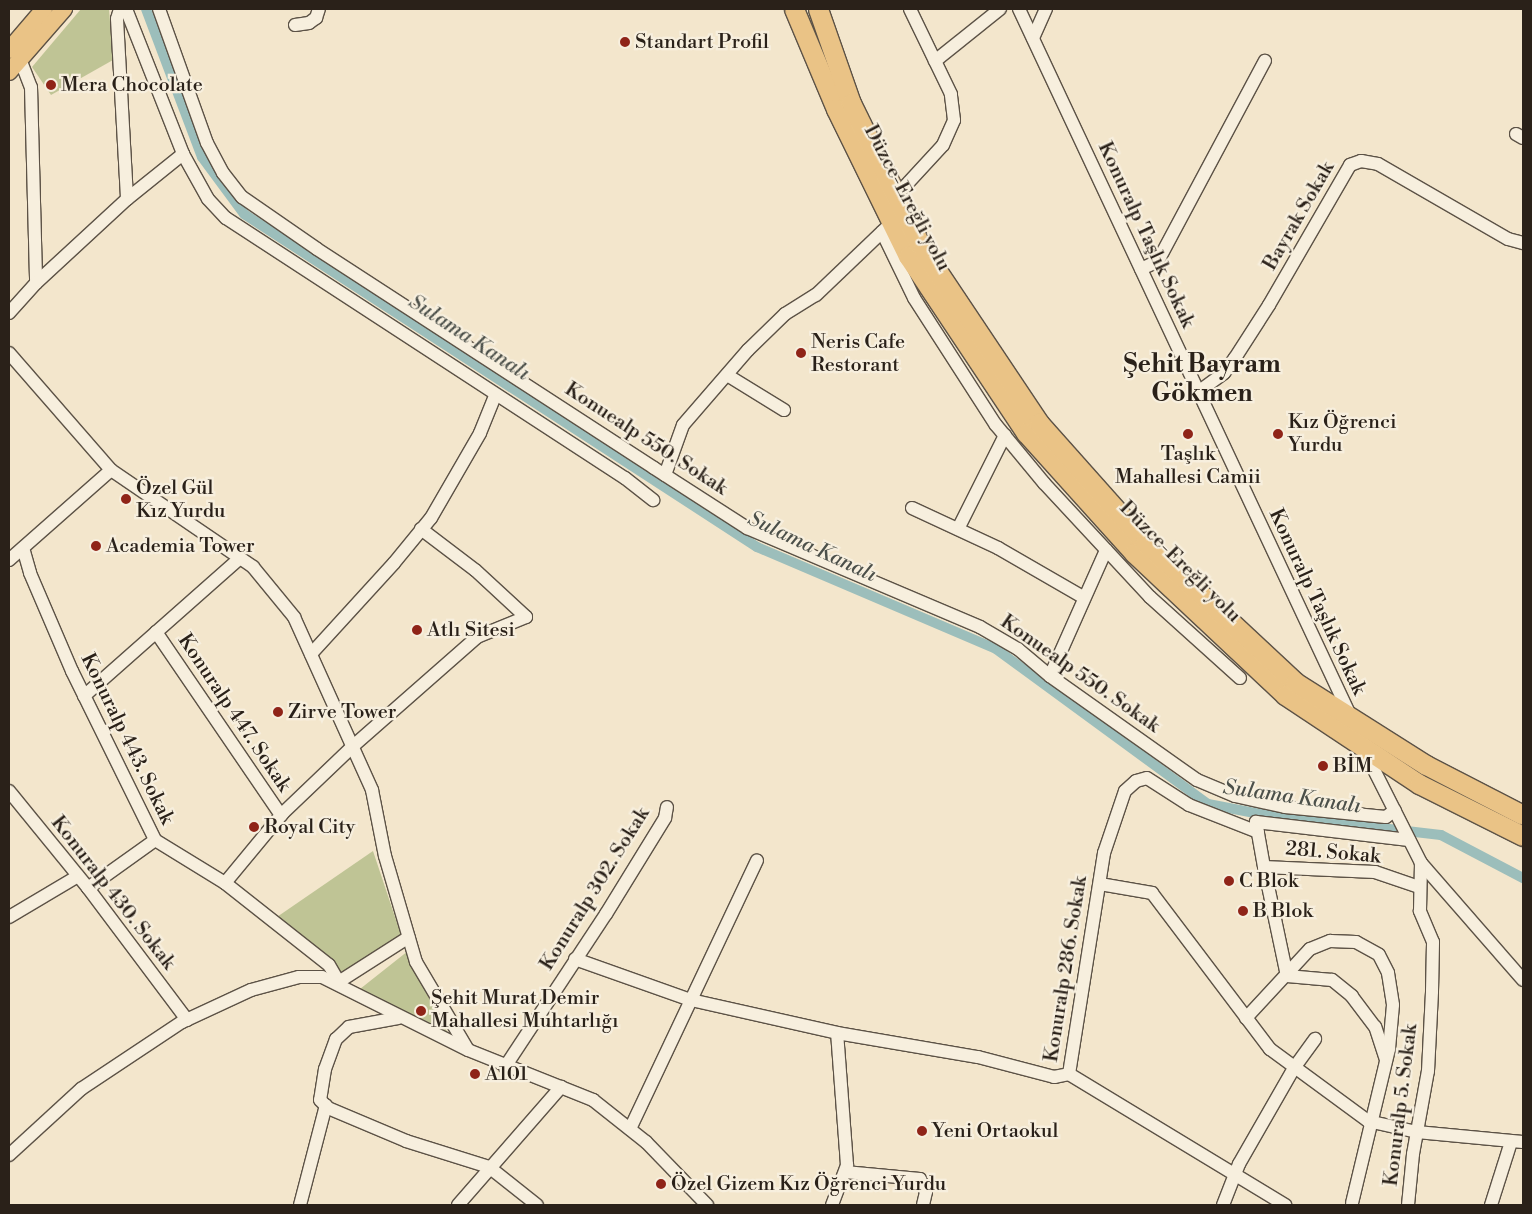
<!DOCTYPE html>
<meta charset="utf-8">
<style>
body{margin:0}
#map{position:relative;width:1532px;height:1214px;overflow:hidden;background:#f3e6cc;font-family:"Libre Bodoni",serif}
div>[style]{position:absolute}
.green>*{inset:0;background:#bfc495}
.canal>*{height:10px;margin:-5px;padding:0 5px;transform-origin:5px;border-radius:5px;background:#9cbebb}
.roads{filter:drop-shadow(1px 0 #5c5246) drop-shadow(-1px 0 #5c5246) drop-shadow(0 1px #5c5246) drop-shadow(0 -1px #5c5246)}
.minor>*{height:12px;margin:-6px;padding:0 6px;transform-origin:6px;border-radius:6px;background:#f7efde}
.major>*{height:16px;margin:-8px;padding:0 8px;transform-origin:8px;border-radius:8px;background:#eac386}
.highway>*{height:19px;margin:-9.5px;padding:0 9.5px;transform-origin:9.5px;border-radius:9.5px;background:#eac386}
.dots>*{width:14px;height:14px;translate:-50% -50%;box-sizing:border-box;border:2px solid #f7efde;border-radius:50%}
span{translate:-50% -50%;white-space:nowrap;text-align:center;line-height:1.15;-webkit-text-stroke:4.5px #f7efde;paint-order:stroke}
.poi-label{font-size:20px;color:#2a2119}
.left{translate:0 -50%;text-align:left}
.street-label{font-size:20px;color:#2a2119}
.water-label{font-size:21px;color:#4c504a;font-style:italic}
.district-label{font-size:25px;color:#2a2119;font-weight:700}
.frame{position:absolute;inset:0;border:10px solid #2a2119;pointer-events:none}
</style>
<div id="map">
<div class="green">
<i style="clip-path:polygon(81px 9px,109px 9px,113px 60px,51px 95px,32px 67px)"></i>
<i style="clip-path:polygon(373px 851px,401px 935px,342px 972px,274px 919px)"></i>
<i style="clip-path:polygon(408px 951px,417px 976px,449px 1035px,360px 989px)"></i>
</div>
<div class="canal">
<i style="left:146px;top:9px;width:158px;rotate:69.3deg"></i>
<i style="left:202px;top:157px;width:71px;rotate:53.6deg"></i>
<i style="left:244px;top:214px;width:612px;rotate:32.99deg"></i>
<i style="left:757px;top:547px;width:260px;rotate:23.1deg"></i>
<i style="left:996px;top:649px;width:263px;rotate:36.2deg"></i>
<i style="left:1208px;top:804px;width:53px;rotate:10.9deg"></i>
<i style="left:1260px;top:814px;width:182px;rotate:6.6deg"></i>
<i style="left:1441px;top:835px;width:93px;rotate:27.7deg"></i>
</div>
<div class="roads">
<div class="minor">
<i style="left:120px;top:9px;width:10px;rotate:107deg"></i>
<i style="left:117px;top:19px;width:180px;rotate:86.8deg"></i>
<i style="left:126px;top:9px;width:156px;rotate:68.5deg"></i>
<i style="left:183px;top:154px;width:51px;rotate:60.9deg"></i>
<i style="left:208px;top:199px;width:26px;rotate:47deg"></i>
<i style="left:226px;top:218px;width:476px;rotate:33.1deg"></i>
<i style="left:625px;top:478px;width:36px;rotate:38deg"></i>
<i style="left:159px;top:9px;width:142px;rotate:70.3deg"></i>
<i style="left:207px;top:143px;width:34px;rotate:62deg"></i>
<i style="left:223px;top:173px;width:31px;rotate:52deg"></i>
<i style="left:242px;top:197px;width:91px;rotate:34.7deg"></i>
<i style="left:317px;top:249px;width:402px;rotate:33deg"></i>
<i style="left:654px;top:468px;width:111px;rotate:32.8deg"></i>
<i style="left:747px;top:528px;width:253px;rotate:23deg"></i>
<i style="left:980px;top:627px;width:44px;rotate:30.1deg"></i>
<i style="left:1018px;top:649px;width:42px;rotate:40.2deg"></i>
<i style="left:1050px;top:676px;width:180px;rotate:35.3deg"></i>
<i style="left:1197px;top:780px;width:41px;rotate:22.8deg"></i>
<i style="left:1235px;top:796px;width:51px;rotate:12.4deg"></i>
<i style="left:1285px;top:807px;width:101px;rotate:5.7deg"></i>
<i style="left:1386px;top:817px;width:11px;rotate:-38deg"></i>
<i style="left:1019px;top:9px;width:780px;rotate:64.88deg"></i>
<i style="left:295px;top:25px;width:14px;rotate:-8deg"></i>
<i style="left:309px;top:23px;width:9px;rotate:-36deg"></i>
<i style="left:316px;top:18px;width:9px;rotate:-72deg"></i>
<i style="left:1033px;top:38px;width:32px;rotate:-66deg"></i>
<i style="left:20px;top:59px;width:30px;rotate:69deg"></i>
<i style="left:31px;top:87px;width:196px;rotate:88.5deg"></i>
<i style="left:935px;top:61px;width:83px;rotate:-38.7deg"></i>
<i style="left:1516px;top:134px;width:8px;rotate:30deg"></i>
<i style="left:896px;top:196px;width:69px;rotate:-47.3deg"></i>
<i style="left:943px;top:145px;width:27px;rotate:-66deg"></i>
<i style="left:954px;top:120px;width:26px;rotate:-97deg"></i>
<i style="left:951px;top:94px;width:94px;rotate:-115.8deg"></i>
<i style="left:882px;top:232px;width:73px;rotate:64.1deg"></i>
<i style="left:914px;top:298px;width:151px;rotate:57.2deg"></i>
<i style="left:996px;top:425px;width:75px;rotate:50.4deg"></i>
<i style="left:1044px;top:483px;width:156px;rotate:47.1deg"></i>
<i style="left:1150px;top:597px;width:121px;rotate:42deg"></i>
<i style="left:1141px;top:269px;width:19px;rotate:-25deg"></i>
<i style="left:1158px;top:261px;width:227px;rotate:-61.9deg"></i>
<i style="left:9px;top:313px;width:40px;rotate:-48deg"></i>
<i style="left:36px;top:283px;width:124px;rotate:-42.7deg"></i>
<i style="left:127px;top:199px;width:72px;rotate:-38.8deg"></i>
<i style="left:9px;top:353px;width:155px;rotate:48.9deg"></i>
<i style="left:111px;top:470px;width:172px;rotate:34.3deg"></i>
<i style="left:253px;top:567px;width:65px;rotate:50.6deg"></i>
<i style="left:294px;top:617px;width:190px;rotate:65.7deg"></i>
<i style="left:372px;top:790px;width:67px;rotate:78.9deg"></i>
<i style="left:385px;top:856px;width:110px;rotate:73.7deg"></i>
<i style="left:416px;top:962px;width:102px;rotate:59.4deg"></i>
<i style="left:727px;top:375px;width:67px;rotate:31.6deg"></i>
<i style="left:1198px;top:392px;width:32px;rotate:-36deg"></i>
<i style="left:1224px;top:373px;width:19px;rotate:-54deg"></i>
<i style="left:1235px;top:358px;width:63px;rotate:-57.3deg"></i>
<i style="left:1269px;top:305px;width:162px;rotate:-59.9deg"></i>
<i style="left:1350px;top:165px;width:12px;rotate:-20deg"></i>
<i style="left:1361px;top:161px;width:17px;rotate:10deg"></i>
<i style="left:1378px;top:164px;width:150px;rotate:30deg"></i>
<i style="left:1508px;top:239px;width:16px;rotate:15deg"></i>
<i style="left:665px;top:475px;width:53px;rotate:-70.2deg"></i>
<i style="left:683px;top:425px;width:99px;rotate:-49.1deg"></i>
<i style="left:748px;top:350px;width:52px;rotate:-44.2deg"></i>
<i style="left:785px;top:314px;width:36px;rotate:-32deg"></i>
<i style="left:816px;top:295px;width:97px;rotate:-43.7deg"></i>
<i style="left:912px;top:508px;width:95px;rotate:24.9deg"></i>
<i style="left:998px;top:548px;width:98px;rotate:30deg"></i>
<i style="left:958px;top:529px;width:105px;rotate:-63.4deg"></i>
<i style="left:23px;top:548px;width:26px;rotate:74deg"></i>
<i style="left:30px;top:573px;width:107px;rotate:66.8deg"></i>
<i style="left:72px;top:671px;width:188px;rotate:63.8deg"></i>
<i style="left:155px;top:840px;width:82px;rotate:31.6deg"></i>
<i style="left:225px;top:883px;width:132px;rotate:38.3deg"></i>
<i style="left:329px;top:965px;width:20px;rotate:60deg"></i>
<i style="left:9px;top:560px;width:136px;rotate:-41.4deg"></i>
<i style="left:156px;top:632px;width:222px;rotate:55.7deg"></i>
<i style="left:311px;top:654px;width:123px;rotate:-47.6deg"></i>
<i style="left:394px;top:563px;width:58px;rotate:-50.6deg"></i>
<i style="left:431px;top:518px;width:98px;rotate:-60deg"></i>
<i style="left:480px;top:433px;width:40px;rotate:-68deg"></i>
<i style="left:1050px;top:676px;width:138px;rotate:-66deg"></i>
<i style="left:84px;top:696px;width:208px;rotate:-41.5deg"></i>
<i style="left:1364px;top:750px;width:127px;rotate:63.2deg"></i>
<i style="left:1421px;top:863px;width:155px;rotate:48.9deg"></i>
<i style="left:9px;top:791px;width:125px;rotate:50.8deg"></i>
<i style="left:88px;top:888px;width:165px;rotate:53.1deg"></i>
<i style="left:1264px;top:867px;width:46px;rotate:-100.1deg"></i>
<i style="left:1256px;top:822px;width:154px;rotate:6.7deg"></i>
<i style="left:225px;top:883px;width:91px;rotate:-50.4deg"></i>
<i style="left:283px;top:813px;width:95px;rotate:-43.7deg"></i>
<i style="left:352px;top:747px;width:167px;rotate:-41.3deg"></i>
<i style="left:477px;top:637px;width:53px;rotate:-22.2deg"></i>
<i style="left:526px;top:617px;width:69px;rotate:-137.3deg"></i>
<i style="left:475px;top:570px;width:68px;rotate:-142.8deg"></i>
<i style="left:1100px;top:884px;width:53px;rotate:9.8deg"></i>
<i style="left:1152px;top:893px;width:196px;rotate:52.9deg"></i>
<i style="left:1270px;top:1049px;width:122px;rotate:36.3deg"></i>
<i style="left:1368px;top:1121px;width:50px;rotate:12.7deg"></i>
<i style="left:1417px;top:1132px;width:106px;rotate:5.4deg"></i>
<i style="left:88px;top:888px;width:82px;rotate:-35.6deg"></i>
<i style="left:9px;top:917px;width:80px;rotate:-30.7deg"></i>
<i style="left:575px;top:959px;width:123px;rotate:19.5deg"></i>
<i style="left:691px;top:1000px;width:150px;rotate:12.7deg"></i>
<i style="left:337px;top:983px;width:85px;rotate:-32.6deg"></i>
<i style="left:398px;top:1018px;width:50px;rotate:169.6deg"></i>
<i style="left:349px;top:1027px;width:18px;rotate:137deg"></i>
<i style="left:336px;top:1039px;width:32px;rotate:110deg"></i>
<i style="left:325px;top:1069px;width:31px;rotate:99deg"></i>
<i style="left:320px;top:1100px;width:11px;rotate:45deg"></i>
<i style="left:328px;top:1108px;width:85px;rotate:22.9deg"></i>
<i style="left:406px;top:1141px;width:87px;rotate:17.4deg"></i>
<i style="left:489px;top:1167px;width:61px;rotate:38.4deg"></i>
<i style="left:1246px;top:1018px;width:94px;rotate:-47.2deg"></i>
<i style="left:1310px;top:949px;width:22px;rotate:-22deg"></i>
<i style="left:1330px;top:941px;width:26px;rotate:2deg"></i>
<i style="left:1356px;top:942px;width:26px;rotate:29deg"></i>
<i style="left:1379px;top:955px;width:20px;rotate:63deg"></i>
<i style="left:1388px;top:973px;width:32px;rotate:81deg"></i>
<i style="left:1393px;top:1005px;width:44px;rotate:95.2deg"></i>
<i style="left:1389px;top:1049px;width:158px;rotate:103.5deg"></i>
<i style="left:1386px;top:1060px;width:35px;rotate:-108deg"></i>
<i style="left:1375px;top:1027px;width:39px;rotate:-127deg"></i>
<i style="left:1352px;top:996px;width:26px;rotate:-141deg"></i>
<i style="left:1332px;top:980px;width:45px;rotate:-174.9deg"></i>
<i style="left:1287px;top:976px;width:111px;rotate:-101.9deg"></i>
<i style="left:1264px;top:867px;width:111px;rotate:2.6deg"></i>
<i style="left:1375px;top:872px;width:46px;rotate:18.8deg"></i>
<i style="left:505px;top:1067px;width:183px;rotate:-56.6deg"></i>
<i style="left:606px;top:914px;width:113px;rotate:-58.4deg"></i>
<i style="left:665px;top:818px;width:11px;rotate:-80deg"></i>
<i style="left:1069px;top:1074px;width:253px;rotate:31.2deg"></i>
<i style="left:630px;top:1129px;width:297px;rotate:-64.7deg"></i>
<i style="left:9px;top:1155px;width:98px;rotate:-42.5deg"></i>
<i style="left:81px;top:1089px;width:121px;rotate:-33.6deg"></i>
<i style="left:182px;top:1022px;width:76px;rotate:-24.9deg"></i>
<i style="left:251px;top:990px;width:50px;rotate:-15.2deg"></i>
<i style="left:299px;top:977px;width:23px"></i>
<i style="left:322px;top:977px;width:163px;rotate:26.6deg"></i>
<i style="left:468px;top:1050px;width:135px;rotate:21.8deg"></i>
<i style="left:593px;top:1100px;width:68px;rotate:38.4deg"></i>
<i style="left:646px;top:1142px;width:88px;rotate:45.9deg"></i>
<i style="left:845px;top:1172px;width:75px;rotate:5.3deg"></i>
<i style="left:920px;top:1179px;width:14px;rotate:65deg"></i>
<i style="left:926px;top:1192px;width:13px;rotate:103deg"></i>
<i style="left:300px;top:1205px;width:103px;rotate:-75.4deg"></i>
<i style="left:458px;top:1205px;width:157px;rotate:-48.9deg"></i>
<i style="left:832px;top:1205px;width:43px;rotate:-69.4deg"></i>
<i style="left:847px;top:1165px;width:132px;rotate:-94.3deg"></i>
<i style="left:837px;top:1033px;width:143px;rotate:9.7deg"></i>
<i style="left:978px;top:1057px;width:79px;rotate:14.7deg"></i>
<i style="left:1054px;top:1077px;width:15px;rotate:-11deg"></i>
<i style="left:1069px;top:1074px;width:224px;rotate:-81deg"></i>
<i style="left:1104px;top:853px;width:65px;rotate:-71.3deg"></i>
<i style="left:1125px;top:791px;width:15px;rotate:-42deg"></i>
<i style="left:1136px;top:781px;width:11px;rotate:-15deg"></i>
<i style="left:1147px;top:778px;width:50px;rotate:32.7deg"></i>
<i style="left:1189px;top:805px;width:74px;rotate:21.4deg"></i>
<i style="left:1223px;top:1205px;width:44px;rotate:-68.7deg"></i>
<i style="left:1239px;top:1164px;width:111px;rotate:-60.2deg"></i>
<i style="left:1294px;top:1068px;width:36px;rotate:-54deg"></i>
<i style="left:1408px;top:1205px;width:51px;rotate:-84.4deg"></i>
<i style="left:1413px;top:1154px;width:84px;rotate:-79.8deg"></i>
<i style="left:1428px;top:1071px;width:80px;rotate:-87.1deg"></i>
<i style="left:1432px;top:991px;width:49px;rotate:-88.8deg"></i>
<i style="left:1433px;top:942px;width:34px;rotate:-113deg"></i>
<i style="left:1420px;top:911px;width:48px;rotate:-88.8deg"></i>
<i style="left:1491px;top:1205px;width:66px;rotate:-72.4deg"></i>
</div>
<div class="major">
<i style="left:9px;top:50px;width:54px;rotate:-49.5deg"></i>
<i style="left:9px;top:72px;width:84px;rotate:-48.9deg"></i>
</div>
<div class="highway">
<i style="left:794px;top:9px;width:108px;rotate:67.2deg"></i>
<i style="left:836px;top:109px;width:164px;rotate:63.9deg"></i>
<i style="left:908px;top:256px;width:213px;rotate:56.3deg"></i>
<i style="left:1026px;top:433px;width:161px;rotate:48deg"></i>
<i style="left:1134px;top:553px;width:207px;rotate:43.2deg"></i>
<i style="left:1285px;top:695px;width:161px;rotate:33.6deg"></i>
<i style="left:1419px;top:784px;width:116px;rotate:26.6deg"></i>
<i style="left:818px;top:9px;width:100px;rotate:70.7deg"></i>
<i style="left:851px;top:103px;width:161px;rotate:63.9deg"></i>
<i style="left:922px;top:248px;width:211px;rotate:56.2deg"></i>
<i style="left:1039px;top:423px;width:159px;rotate:48.3deg"></i>
<i style="left:1145px;top:542px;width:205px;rotate:43deg"></i>
<i style="left:1295px;top:682px;width:155px;rotate:32.4deg"></i>
<i style="left:1426px;top:765px;width:109px;rotate:27.3deg"></i>
</div>
</div>
<div class="dots">
<i style="left:625px;top:42px;background:#8f2418"></i>
<i style="left:51px;top:85px;background:#8f2418"></i>
<i style="left:801px;top:353px;background:#8f2418"></i>
<i style="left:1188px;top:434px;background:#8f2418"></i>
<i style="left:1278px;top:434px;background:#8f2418"></i>
<i style="left:126px;top:499px;background:#8f2418"></i>
<i style="left:96px;top:546px;background:#8f2418"></i>
<i style="left:417px;top:630px;background:#8f2418"></i>
<i style="left:278px;top:712px;background:#8f2418"></i>
<i style="left:1323px;top:766px;background:#8f2418"></i>
<i style="left:254px;top:827px;background:#8f2418"></i>
<i style="left:1229px;top:881px;background:#8f2418"></i>
<i style="left:1243px;top:911px;background:#8f2418"></i>
<i style="left:421px;top:1011px;background:#8f2418"></i>
<i style="left:475px;top:1074px;background:#8f2418"></i>
<i style="left:922px;top:1131px;background:#8f2418"></i>
<i style="left:661px;top:1184px;background:#8f2418"></i>
</div>
<div class="poi-label">
<span class="left" style="left:635px;top:42px">Standart Profil</span>
<span class="left" style="left:61px;top:85px">Mera Chocolate</span>
<span class="left" style="left:811px;top:354px">Neris Cafe<br>Restorant</span>
<span class="left" style="left:1288px;top:434px">Kız Öğrenci<br>Yurdu</span>
<span style="left:1188px;top:466px">Taşlık<br>Mahallesi Camii</span>
<span class="left" style="left:136px;top:500px">Özel Gül<br>Kız Yurdu</span>
<span class="left" style="left:106px;top:546px">Academia Tower</span>
<span class="left" style="left:427px;top:630px">Atlı Sitesi</span>
<span class="left" style="left:288px;top:712px">Zirve Tower</span>
<span class="left" style="left:1333px;top:766px">BİM</span>
<span class="left" style="left:264px;top:827px">Royal City</span>
<span class="left" style="left:1239px;top:881px">C Blok</span>
<span class="left" style="left:1253px;top:911px">B Blok</span>
<span class="left" style="left:431px;top:1010px">Şehit Murat Demir<br>Mahallesi Muhtarlığı</span>
<span class="left" style="left:485px;top:1074px">A101</span>
<span class="left" style="left:932px;top:1131px">Yeni Ortaokul</span>
<span class="left" style="left:671px;top:1184px">Özel Gizem Kız Öğrenci Yurdu</span>
</div>
<div class="street-label">
<span style="left:907px;top:198px;rotate:62deg">Düzce-Ereğli yolu</span>
<span style="left:1299px;top:216px;rotate:-60deg">Bayrak Sokak</span>
<span style="left:1146px;top:235px;rotate:65deg">Konuralp Taşlık Sokak</span>
<span style="left:646px;top:439px;rotate:33deg">Konuealp 550. Sokak</span>
<span style="left:1180px;top:562px;rotate:45deg">Düzce-Ereğli yolu</span>
<span style="left:1317px;top:602px;rotate:65deg">Konuralp Taşlık Sokak</span>
<span style="left:1080px;top:674px;rotate:35deg">Konuealp 550. Sokak</span>
<span style="left:234px;top:713px;rotate:56deg">Konuralp 447. Sokak</span>
<span style="left:127px;top:739px;rotate:64deg">Konuralp 443. Sokak</span>
<span style="left:1333px;top:853px;rotate:5deg">281. Sokak</span>
<span style="left:595px;top:889px;rotate:-58deg">Konuralp 302. Sokak</span>
<span style="left:113px;top:893px;rotate:52deg">Konuralp 430. Sokak</span>
<span style="left:1066px;top:969px;rotate:-81deg">Konuralp 286. Sokak</span>
<span style="left:1401px;top:1105px;rotate:-83deg">Konuralp 5. Sokak</span>
</div>
<div class="water-label">
<span style="left:469px;top:338px;rotate:33deg">Sulama Kanalı</span>
<span style="left:812px;top:547px;rotate:25deg">Sulama Kanalı</span>
<span style="left:1292px;top:797px;rotate:8deg">Sulama Kanalı</span>
</div>
<div class="district-label">
<span style="left:1202px;top:380px">Şehit Bayram<br>Gökmen</span>
</div>
<div class="frame"></div>
</div>
